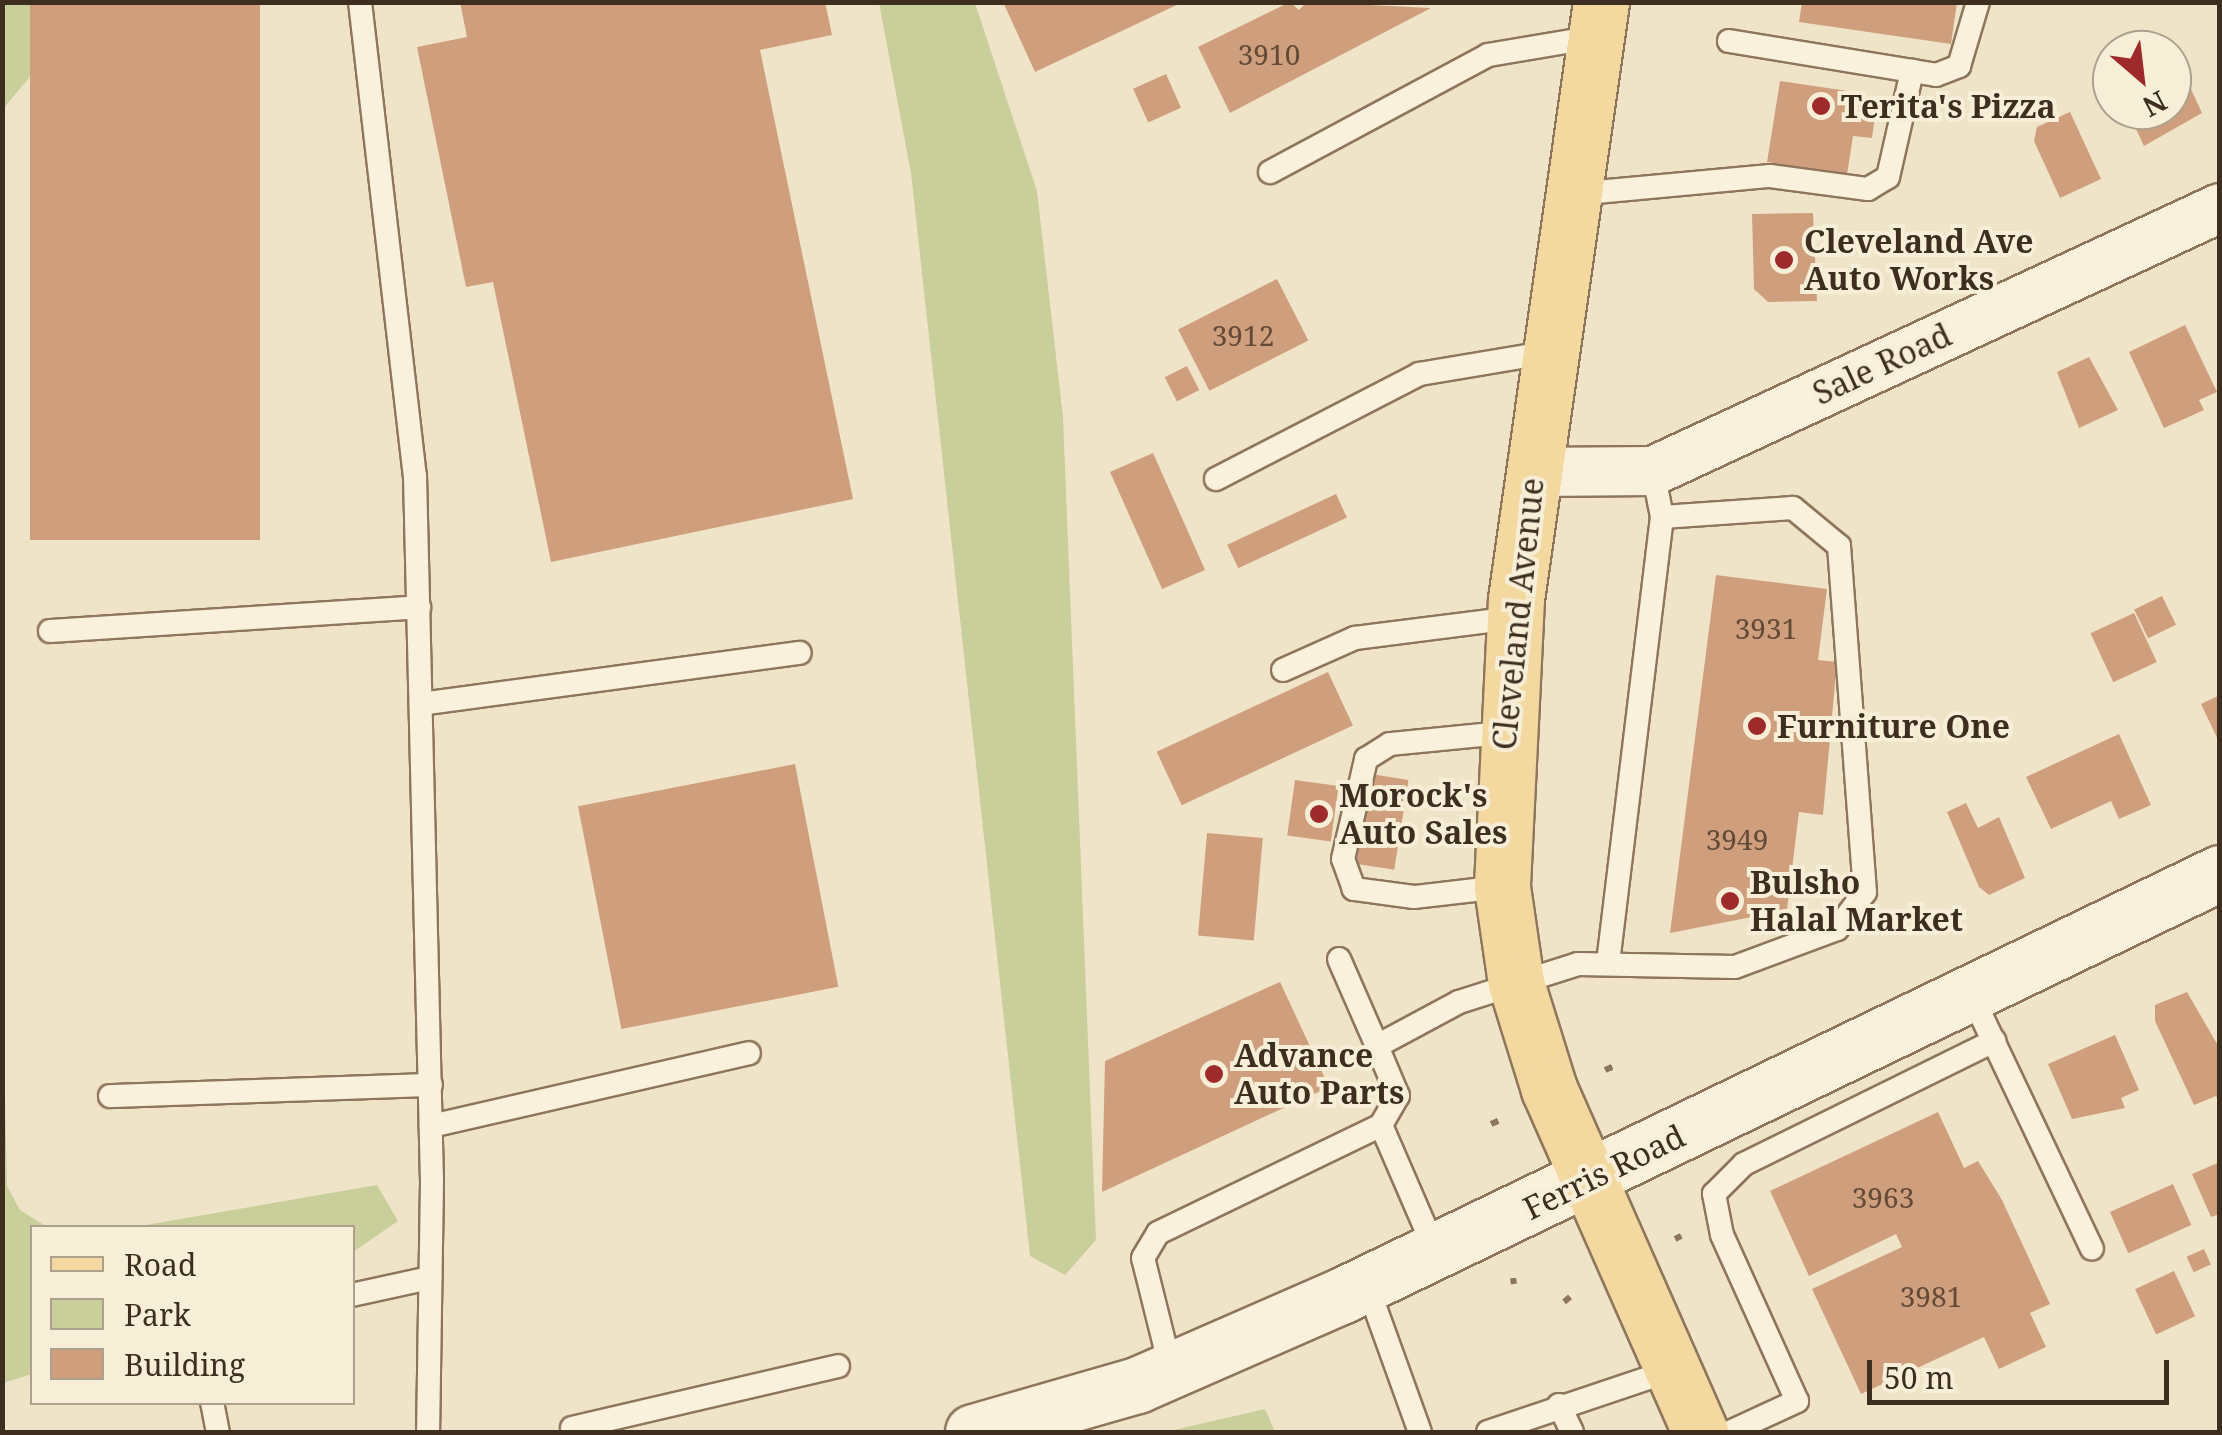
<!DOCTYPE html>
<style>
body{margin:0}
#map{position:relative;width:2222px;height:1435px;overflow:hidden;background:#f0e4c8;font-family:"Noto Serif",serif}
div>[style]{position:absolute}
.green>*{inset:0;background:#c9cf9b}
.building>*{inset:0;background:#cf9f7d;transform-origin:0 0}
.path>*{height:6px;margin-top:-3px;transform-origin:0;background:repeating-linear-gradient(90deg,#8d765c 0 8px,transparent 0 13px)}
.roads{filter:drop-shadow(2px 0 #8d765c) drop-shadow(-2px 0 #8d765c) drop-shadow(0 2px #8d765c) drop-shadow(0 -2px #8d765c)}
.lane>*{height:22px;margin:-11px;padding:0 11px;transform-origin:11px;border-radius:11px;background:#faf1dc}
.street>*{height:48px;margin:-24px;padding:0 24px;transform-origin:24px;border-radius:24px;background:#faf1dc}
.secondary>*{height:55px;margin:-27.5px;padding:0 27.5px;transform-origin:27.5px;border-radius:27.5px;background:#faf1dc}
.primary>*{height:55px;margin:-27.5px;padding:0 27.5px;transform-origin:27.5px;border-radius:27.5px;background:#f3d9a0}
.dots>*{width:28px;height:28px;translate:-50% -50%;box-sizing:border-box;border:5px solid #f7eed8;border-radius:50%}
span{translate:-50% -50%;white-space:nowrap;text-align:center;line-height:1.15;-webkit-text-stroke:8px #f7eed8;paint-order:stroke}
.number-label{font-size:28px;color:#624a37}
.number-label span{-webkit-text-stroke-width:0}
.poi-label{font-size:32px;color:#3d2e20;font-weight:700}
.left{translate:0 -50%;text-align:left}
.street-label{font-size:32px;color:#3d2e20}
.frame{position:absolute;inset:0;border:5px solid #3d2e20;pointer-events:none}
.legend{position:absolute;left:30px;top:1225px;width:325px;height:180px;box-sizing:border-box;background:#f7eed8;border:2px solid #ada18e;margin:0;padding:12px 18px;list-style:none;font-size:30px;color:#3d2e20}
.legend li{display:flex;align-items:center;gap:20px;height:50px}
.legend b{width:50px;border:2px solid #ada18e}
.north{position:absolute;left:2092px;top:30px;width:100px;height:100px;box-sizing:border-box;background:#f7eed8;border:2px solid #ada18e;border-radius:50%;rotate:152deg;font-size:28px;font-weight:700;line-height:40px;text-align:center;color:#3d2e20}
.north::after{content:'';display:block;margin:auto;width:35px;height:45px;background:#9e2a2b;clip-path:polygon(50% 0,100% 100%,50% 72%,0 100%)}
.scale{position:absolute;left:1867px;top:1360px;width:302px;height:45px;box-sizing:border-box;border:5px solid #3d2e20;border-top:0;padding-left:12px;font-size:30px;line-height:35px;white-space:nowrap;color:#3d2e20;-webkit-text-stroke:8px #f7eed8;paint-order:stroke}
</style>
<div id="map">
<div class="green">
<i style="clip-path:polygon(3px 3px,31px 3px,38px 39px,29px 78px,3px 109px)"></i>
<i style="clip-path:polygon(879px 3px,975px 3px,1037px 191px,1063px 417px,1096px 1240px,1065px 1275px,1030px 1256px,911px 173px)"></i>
<i style="clip-path:polygon(3px 1006px,7px 1186px,20px 1210px,47px 1227px,32px 1228px,32px 1374px,3px 1383px)"></i>
<i style="clip-path:polygon(377px 1185px,398px 1221px,353px 1252px,352px 1228px,134px 1227px)"></i>
<i style="clip-path:polygon(1265px 1409px,1275px 1432px,1165px 1432px)"></i>
</div>
<div class="building">
<i style="left:30px;top:2px;width:230px;height:538px"></i>
<i style="clip-path:polygon(460px 2px,825px 2px,832px 35px,760px 50px,853px 499px,551px 562px,493px 282px,466px 287px,417px 47px,467px 37px)"></i>
<i style="clip-path:polygon(1003px 2px,1183px 2px,1035px 72px)"></i>
<i style="clip-path:polygon(1290px 2px,1299px 10px,1307px 2px,1431px 8px,1230px 113px,1198px 47px)"></i>
<i style="clip-path:polygon(1802px 2px,1957px 2px,1951px 44px,1799px 22px)"></i>
<i style="clip-path:polygon(2178px 61px,2202px 113px,2144px 146px,2127px 110px,2172px 110px)"></i>
<i style="left:1166px;top:74px;width:37px;height:36px;rotate:66deg"></i>
<i style="clip-path:polygon(1780px 81px,1861px 93px,1859px 106px,1876px 109px,1872px 138px,1853px 136px,1847px 175px,1767px 162px)"></i>
<i style="clip-path:polygon(2070px 112px,2101px 179px,2060px 198px,2034px 141px,2037px 127px)"></i>
<i style="clip-path:polygon(1813px 213px,1817px 301px,1768px 302px,1754px 289px,1752px 214px)"></i>
<i style="left:1277px;top:279px;width:69px;height:111px;rotate:63deg"></i>
<i style="clip-path:polygon(2185px 325px,2217px 392px,2199px 400px,2204px 410px,2164px 428px,2129px 352px)"></i>
<i style="clip-path:polygon(2089px 357px,2118px 410px,2079px 428px,2057px 372px)"></i>
<i style="left:1187px;top:366px;width:27px;height:25px;rotate:63deg"></i>
<i style="left:1153px;top:453px;width:128px;height:47px;rotate:66deg"></i>
<i style="left:1336px;top:494px;width:26px;height:120px;rotate:65deg"></i>
<i style="clip-path:polygon(1716px 575px,1827px 589px,1818px 660px,1837px 662px,1823px 815px,1799px 812px,1787px 910px,1670px 933px)"></i>
<i style="left:2162px;top:596px;width:32px;height:31px;rotate:64deg"></i>
<i style="left:2134px;top:613px;width:54px;height:48px;rotate:65deg"></i>
<i style="left:1328px;top:672px;width:59px;height:189px;rotate:65deg"></i>
<i style="clip-path:polygon(2220px 695px,2220px 744px,2201px 704px)"></i>
<i style="clip-path:polygon(2119px 734px,2151px 805px,2119px 819px,2111px 801px,2051px 829px,2026px 777px)"></i>
<i style="left:795px;top:764px;width:227px;height:221px;rotate:79deg"></i>
<i style="left:1365px;top:773px;width:44px;height:91px;rotate:9deg"></i>
<i style="left:1295px;top:780px;width:44px;height:56px;rotate:8deg"></i>
<i style="clip-path:polygon(1966px 803px,1978px 828px,1999px 817px,2025px 878px,1989px 895px,1979px 887px,1947px 812px)"></i>
<i style="left:1207px;top:833px;width:56px;height:103px;rotate:5deg"></i>
<i style="clip-path:polygon(1280px 982px,1329px 1087px,1102px 1192px,1105px 1061px)"></i>
<i style="clip-path:polygon(2187px 992px,2220px 1049px,2220px 1103px,2216px 1096px,2194px 1105px,2155px 1021px,2155px 1005px)"></i>
<i style="clip-path:polygon(2115px 1035px,2139px 1090px,2121px 1098px,2125px 1108px,2072px 1119px,2048px 1064px)"></i>
<i style="clip-path:polygon(1938px 1112px,1964px 1168px,1978px 1161px,2002px 1200px,2050px 1304px,2030px 1313px,2046px 1347px,1999px 1369px,1984px 1337px,1861px 1394px,1812px 1289px,1902px 1247px,1896px 1234px,1809px 1276px,1770px 1191px)"></i>
<i style="clip-path:polygon(2220px 1162px,2220px 1214px,2211px 1217px,2192px 1174px)"></i>
<i style="left:2173px;top:1184px;width:45px;height:69px;rotate:66deg"></i>
<i style="left:2204px;top:1249px;width:17px;height:19px;rotate:66deg"></i>
<i style="left:2174px;top:1271px;width:50px;height:43px;rotate:65deg"></i>
</div>
<div class="path">
<i style="left:1605px;top:1070px;width:8px;rotate:-23deg"></i>
<i style="left:1491px;top:1124px;width:8px;rotate:-23deg"></i>
<i style="left:1675px;top:1239px;width:7px;rotate:-27deg"></i>
<i style="left:1513px;top:1278px;width:6px;rotate:81deg"></i>
<i style="left:1564px;top:1302px;width:8px;rotate:-40deg"></i>
</div>
<div class="roads">
<div class="lane">
<i style="left:360px;top:2px;width:477px;rotate:83.4deg"></i>
<i style="left:415px;top:476px;width:706px;rotate:88.62deg"></i>
<i style="left:432px;top:1182px;width:250px;rotate:90.9deg"></i>
<i style="left:1729px;top:41px;width:210px;rotate:9.3deg"></i>
<i style="left:1936px;top:75px;width:25px;rotate:-21deg"></i>
<i style="left:1959px;top:66px;width:67px;rotate:-73.5deg"></i>
<i style="left:1270px;top:172px;width:247px;rotate:-28.2deg"></i>
<i style="left:1488px;top:55px;width:109px;rotate:-9.5deg"></i>
<i style="left:1575px;top:194px;width:196px;rotate:-5.3deg"></i>
<i style="left:1770px;top:176px;width:99px;rotate:7.6deg"></i>
<i style="left:1868px;top:189px;width:23px;rotate:-31deg"></i>
<i style="left:1888px;top:177px;width:109px;rotate:-77.2deg"></i>
<i style="left:1216px;top:479px;width:229px;rotate:-27.3deg"></i>
<i style="left:1419px;top:374px;width:134px;rotate:-9.5deg"></i>
<i style="left:50px;top:631px;width:370px;rotate:-3.7deg"></i>
<i style="left:1283px;top:670px;width:79px;rotate:-24deg"></i>
<i style="left:1355px;top:638px;width:160px;rotate:-7.2deg"></i>
<i style="left:421px;top:704px;width:382px;rotate:-7.7deg"></i>
<i style="left:1501px;top:887px;width:88px;rotate:173.4deg"></i>
<i style="left:1414px;top:897px;width:61px;rotate:-172.4deg"></i>
<i style="left:1354px;top:889px;width:32px;rotate:-110deg"></i>
<i style="left:1343px;top:859px;width:103px;rotate:-77deg"></i>
<i style="left:1366px;top:759px;width:28px;rotate:-32deg"></i>
<i style="left:1390px;top:744px;width:114px;rotate:-5.6deg"></i>
<i style="left:1339px;top:959px;width:95px;rotate:66.4deg"></i>
<i style="left:1608px;top:963px;width:449px;rotate:-83.1deg"></i>
<i style="left:1970px;top:992px;width:284px;rotate:64.6deg"></i>
<i style="left:110px;top:1096px;width:321px;rotate:-2deg"></i>
<i style="left:1381px;top:1125px;width:136px;rotate:66.6deg"></i>
<i style="left:431px;top:1126px;width:326px;rotate:-12.9deg"></i>
<i style="left:1367px;top:1285px;width:156px;rotate:70.2deg"></i>
<i style="left:352px;top:1295px;width:80px;rotate:-12.3deg"></i>
<i style="left:1171px;top:1370px;width:115px;rotate:-104deg"></i>
<i style="left:1143px;top:1258px;width:29px;rotate:-59deg"></i>
<i style="left:1158px;top:1233px;width:248px;rotate:-25.8deg"></i>
<i style="left:1381px;top:1125px;width:34px;rotate:-60deg"></i>
<i style="left:1398px;top:1096px;width:54px;rotate:-112.8deg"></i>
<i style="left:1377px;top:1046px;width:93px;rotate:-28.2deg"></i>
<i style="left:1459px;top:1002px;width:125px;rotate:-17.7deg"></i>
<i style="left:1578px;top:964px;width:157px;rotate:1.1deg"></i>
<i style="left:1735px;top:967px;width:109px;rotate:-20.4deg"></i>
<i style="left:1837px;top:929px;width:46px;rotate:-52.9deg"></i>
<i style="left:1865px;top:892px;width:347px;rotate:-94.3deg"></i>
<i style="left:1839px;top:546px;width:60px;rotate:-140.4deg"></i>
<i style="left:1793px;top:508px;width:131px;rotate:176.1deg"></i>
<i style="left:1662px;top:517px;width:47px;rotate:-101.1deg"></i>
<i style="left:212px;top:1402px;width:31px;rotate:79deg"></i>
<i style="left:1559px;top:1405px;width:30px;rotate:64deg"></i>
<i style="left:572px;top:1428px;width:273px;rotate:-13.1deg"></i>
<i style="left:1488px;top:1432px;width:194px;rotate:-18.6deg"></i>
<i style="left:1730px;top:1432px;width:74px;rotate:-24.8deg"></i>
<i style="left:1797px;top:1401px;width:182px;rotate:-114.3deg"></i>
<i style="left:1722px;top:1235px;width:42px;rotate:-101deg"></i>
<i style="left:1714px;top:1194px;width:42px;rotate:-45deg"></i>
<i style="left:1744px;top:1164px;width:279px;rotate:-26.2deg"></i>
</div>
<div class="street">
<i style="left:1534px;top:472px;width:119px;rotate:-0.5deg"></i>
<i style="left:1653px;top:471px;width:625px;rotate:-24.88deg"></i>
</div>
<div class="secondary">
<i style="left:973px;top:1432px;width:171px;rotate:-16deg"></i>
<i style="left:1137px;top:1385px;width:225px;rotate:-23.6deg"></i>
<i style="left:1343px;top:1295px;width:973px;rotate:-25.7deg"></i>
</div>
<div class="primary">
<i style="left:1601px;top:2px;width:603px;rotate:98.1deg"></i>
<i style="left:1516px;top:599px;width:288px;rotate:92.8deg"></i>
<i style="left:1502px;top:887px;width:97px;rotate:81.7deg"></i>
<i style="left:1516px;top:983px;width:111px;rotate:72.7deg"></i>
<i style="left:1549px;top:1089px;width:375px;rotate:66.2deg"></i>
</div>
</div>
<div class="dots">
<i style="left:1821px;top:106px;background:#9e2a2b"></i>
<i style="left:1784px;top:260px;background:#9e2a2b"></i>
<i style="left:1757px;top:726px;background:#9e2a2b"></i>
<i style="left:1319px;top:814px;background:#9e2a2b"></i>
<i style="left:1730px;top:901px;background:#9e2a2b"></i>
<i style="left:1214px;top:1074px;background:#9e2a2b"></i>
</div>
<div class="number-label">
<span style="left:1269px;top:54px">3910</span>
<span style="left:1243px;top:335px">3912</span>
<span style="left:1766px;top:628px">3931</span>
<span style="left:1737px;top:839px">3949</span>
<span style="left:1883px;top:1197px">3963</span>
<span style="left:1931px;top:1296px">3981</span>
</div>
<div class="poi-label">
<span class="left" style="left:1841px;top:106px">Terita's Pizza</span>
<span class="left" style="left:1804px;top:260px">Cleveland Ave<br>Auto Works</span>
<span class="left" style="left:1777px;top:726px">Furniture One</span>
<span class="left" style="left:1339px;top:814px">Morock's<br>Auto Sales</span>
<span class="left" style="left:1750px;top:901px">Bulsho<br>Halal Market</span>
<span class="left" style="left:1234px;top:1074px">Advance<br>Auto Parts</span>
</div>
<div class="street-label">
<span style="left:1882px;top:364px;rotate:-25deg">Sale Road</span>
<span style="left:1518px;top:614px;rotate:-84deg">Cleveland Avenue</span>
<span style="left:1604px;top:1172px;rotate:-26deg">Ferris Road</span>
</div>
<div class="frame"></div>
<ul class="legend">
<li><b style="height:12px;background:#f3d9a0"></b>Road</li>
<li><b style="height:28px;background:#c9cf9b"></b>Park</li>
<li><b style="height:28px;background:#cf9f7d"></b>Building</li>
</ul>
<div class="north">N</div>
<div class="scale">50 m</div>
</div>
